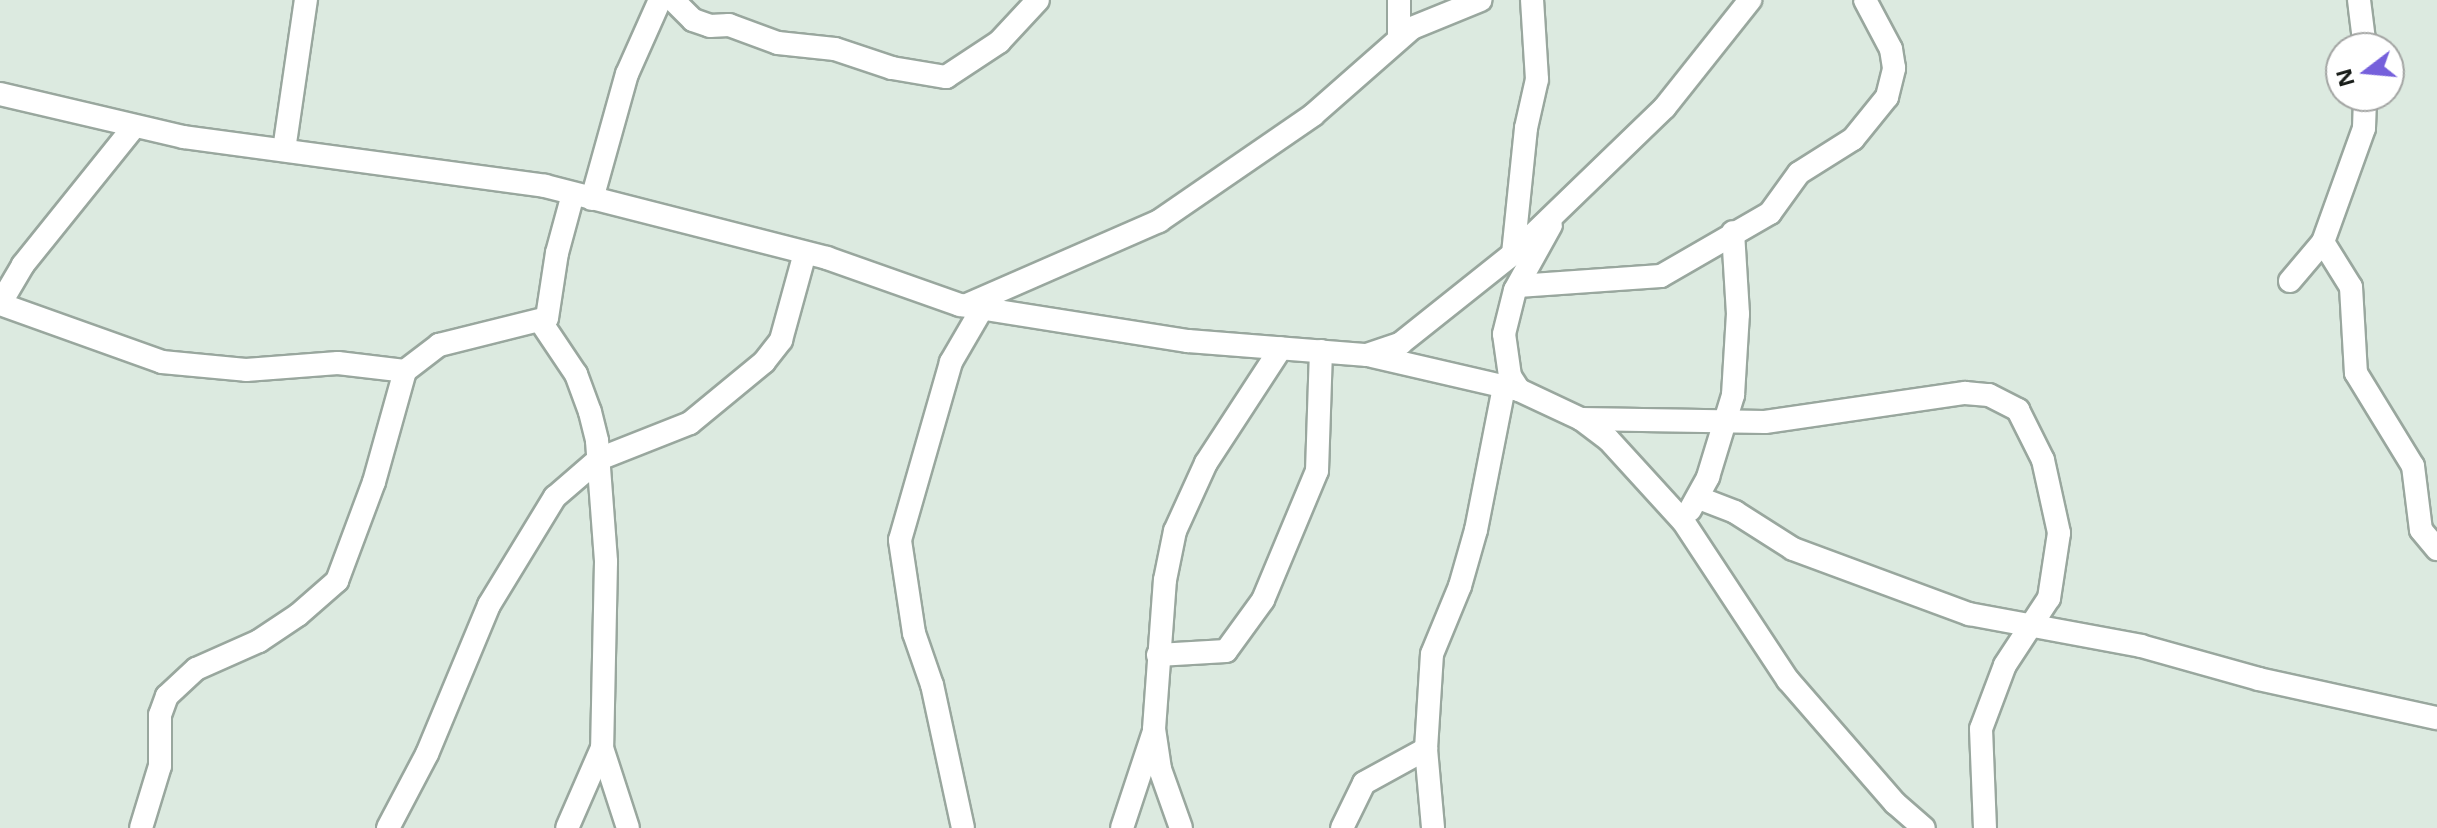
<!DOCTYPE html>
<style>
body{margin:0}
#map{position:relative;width:2437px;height:828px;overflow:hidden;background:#dceae0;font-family:"Open Sans",sans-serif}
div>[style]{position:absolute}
.roads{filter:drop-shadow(2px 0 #99a79e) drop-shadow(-2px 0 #99a79e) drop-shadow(0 2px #99a79e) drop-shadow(0 -2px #99a79e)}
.minor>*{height:22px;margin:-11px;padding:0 11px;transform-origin:11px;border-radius:11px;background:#fff}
span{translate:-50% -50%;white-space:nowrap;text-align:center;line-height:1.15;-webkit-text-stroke:8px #fff;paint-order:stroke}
.north{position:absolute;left:2325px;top:32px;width:80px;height:80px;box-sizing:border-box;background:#fff;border:2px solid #a3a5a3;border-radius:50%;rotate:254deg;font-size:22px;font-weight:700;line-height:32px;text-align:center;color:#181d19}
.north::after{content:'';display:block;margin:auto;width:28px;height:36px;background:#7560db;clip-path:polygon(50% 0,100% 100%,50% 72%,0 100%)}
</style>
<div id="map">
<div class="roads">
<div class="minor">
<i style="left:673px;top:0;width:28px;rotate:45deg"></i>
<i style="left:693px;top:20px;width:18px;rotate:19deg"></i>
<i style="left:710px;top:26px;width:19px;rotate:-3deg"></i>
<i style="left:729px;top:25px;width:52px;rotate:20.2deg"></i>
<i style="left:778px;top:43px;width:57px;rotate:6deg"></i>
<i style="left:835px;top:49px;width:60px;rotate:18.4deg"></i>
<i style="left:892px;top:68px;width:55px;rotate:9.5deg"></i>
<i style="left:946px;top:77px;width:64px;rotate:-33.4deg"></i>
<i style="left:999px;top:42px;width:57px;rotate:-47.1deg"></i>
<i style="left:1399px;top:0;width:37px;rotate:90deg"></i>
<i style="left:2359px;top:0;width:48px;rotate:82.9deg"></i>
<i style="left:0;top:94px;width:189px;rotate:13.2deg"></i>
<i style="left:184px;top:137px;width:364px;rotate:7.7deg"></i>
<i style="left:545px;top:186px;width:291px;rotate:14.3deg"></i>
<i style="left:827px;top:258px;width:141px;rotate:19.5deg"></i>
<i style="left:960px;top:305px;width:231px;rotate:9deg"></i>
<i style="left:1188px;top:341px;width:180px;rotate:4.5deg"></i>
<i style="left:1367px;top:355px;width:36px;rotate:-19deg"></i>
<i style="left:1401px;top:343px;width:143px;rotate:-38.5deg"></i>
<i style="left:1513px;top:254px;width:211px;rotate:-44deg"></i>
<i style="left:1665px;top:107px;width:137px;rotate:-51.5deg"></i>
<i style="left:133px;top:128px;width:176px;rotate:128.8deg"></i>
<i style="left:23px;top:265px;width:45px;rotate:120.5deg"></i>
<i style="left:0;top:304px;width:172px;rotate:19.7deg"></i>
<i style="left:162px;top:362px;width:84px;rotate:5.4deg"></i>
<i style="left:246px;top:370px;width:92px;rotate:-4.4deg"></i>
<i style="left:338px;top:363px;width:67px;rotate:6.8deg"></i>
<i style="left:284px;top:150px;width:152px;rotate:-81.7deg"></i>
<i style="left:592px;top:199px;width:130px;rotate:-74.4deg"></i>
<i style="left:627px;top:74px;width:81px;rotate:-66deg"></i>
<i style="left:2323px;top:242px;width:53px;rotate:58.1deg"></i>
<i style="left:2351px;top:287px;width:86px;rotate:86.7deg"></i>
<i style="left:2356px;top:373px;width:109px;rotate:58.5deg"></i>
<i style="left:2413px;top:466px;width:64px;rotate:82.9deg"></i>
<i style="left:2421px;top:530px;width:25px;rotate:50deg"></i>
<i style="left:1513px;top:254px;width:127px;rotate:-84.1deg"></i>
<i style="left:1526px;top:128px;width:50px;rotate:-77.3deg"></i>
<i style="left:1537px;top:79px;width:79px;rotate:-93.6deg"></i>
<i style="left:2290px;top:281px;width:51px;rotate:-49.8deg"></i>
<i style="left:2323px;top:242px;width:121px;rotate:-70.2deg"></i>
<i style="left:2364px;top:128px;width:32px;rotate:-88deg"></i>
<i style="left:1518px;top:286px;width:143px;rotate:-4deg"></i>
<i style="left:1661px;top:276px;width:126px;rotate:-30deg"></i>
<i style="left:1770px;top:213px;width:49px;rotate:-54.1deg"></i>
<i style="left:1799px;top:173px;width:64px;rotate:-32.2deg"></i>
<i style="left:1853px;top:139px;width:54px;rotate:-51deg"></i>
<i style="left:1887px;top:97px;width:30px;rotate:-76deg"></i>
<i style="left:1894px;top:68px;width:19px;rotate:-99deg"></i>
<i style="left:1891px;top:49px;width:55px;rotate:-118deg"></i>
<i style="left:967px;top:305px;width:210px;rotate:-23.6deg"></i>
<i style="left:1159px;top:221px;width:187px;rotate:-34.5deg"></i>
<i style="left:1313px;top:115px;width:132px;rotate:-41.3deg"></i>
<i style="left:1412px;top:28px;width:74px;rotate:-22.1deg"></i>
<i style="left:541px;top:322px;width:63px;rotate:56.1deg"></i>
<i style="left:576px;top:374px;width:40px;rotate:69.8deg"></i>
<i style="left:590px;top:412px;width:30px;rotate:76deg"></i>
<i style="left:597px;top:441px;width:121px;rotate:85.7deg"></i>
<i style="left:606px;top:562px;width:186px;rotate:91.2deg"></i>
<i style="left:602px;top:748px;width:87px;rotate:113.6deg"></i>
<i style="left:1372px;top:356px;width:151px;rotate:13deg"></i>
<i style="left:1519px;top:390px;width:68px;rotate:25.1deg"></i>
<i style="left:1581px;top:419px;width:34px;rotate:37deg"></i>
<i style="left:1608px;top:439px;width:111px;rotate:47.6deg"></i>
<i style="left:1683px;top:521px;width:191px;rotate:56.6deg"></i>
<i style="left:1788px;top:680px;width:163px;rotate:49deg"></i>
<i style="left:1895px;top:803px;width:38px;rotate:41deg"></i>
<i style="left:1519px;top:390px;width:17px;rotate:-123deg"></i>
<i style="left:1510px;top:376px;width:42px;rotate:-98.1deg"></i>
<i style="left:1504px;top:334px;width:45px;rotate:-76deg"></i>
<i style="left:1515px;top:290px;width:74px;rotate:-61deg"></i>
<i style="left:1581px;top:419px;width:184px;rotate:0.9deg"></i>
<i style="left:1765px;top:422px;width:202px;rotate:-8.3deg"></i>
<i style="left:1965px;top:393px;width:24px;rotate:5deg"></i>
<i style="left:1989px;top:395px;width:33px;rotate:27deg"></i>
<i style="left:2018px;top:410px;width:56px;rotate:63.4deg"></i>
<i style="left:2043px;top:460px;width:75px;rotate:77.6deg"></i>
<i style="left:2059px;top:533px;width:66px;rotate:98.7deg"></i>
<i style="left:2049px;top:598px;width:80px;rotate:123.3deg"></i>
<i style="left:2005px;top:665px;width:68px;rotate:110.6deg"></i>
<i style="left:1981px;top:729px;width:99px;rotate:87.7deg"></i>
<i style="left:1699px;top:498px;width:39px;rotate:21deg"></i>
<i style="left:1735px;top:512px;width:69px;rotate:32.5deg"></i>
<i style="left:1793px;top:549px;width:188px;rotate:20.3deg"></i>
<i style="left:1969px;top:614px;width:175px;rotate:10.5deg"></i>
<i style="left:2141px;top:646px;width:123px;rotate:15.6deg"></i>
<i style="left:2259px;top:679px;width:182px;rotate:12.4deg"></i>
<i style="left:1690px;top:510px;width:38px;rotate:-61deg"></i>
<i style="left:1708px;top:477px;width:86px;rotate:-73deg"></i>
<i style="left:1733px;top:395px;width:81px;rotate:-86.5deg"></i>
<i style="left:1738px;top:314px;width:82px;rotate:-93.5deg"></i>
<i style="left:1158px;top:655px;width:68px;rotate:-3.4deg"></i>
<i style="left:1226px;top:651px;width:63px;rotate:-54deg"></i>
<i style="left:1263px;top:600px;width:140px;rotate:-67.3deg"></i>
<i style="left:1317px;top:471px;width:120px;rotate:-88.1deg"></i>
<i style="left:602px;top:748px;width:84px;rotate:72deg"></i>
<i style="left:1426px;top:749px;width:79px;rotate:84.9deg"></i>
<i style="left:141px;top:828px;width:65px;rotate:-73deg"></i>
<i style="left:160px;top:766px;width:51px;rotate:-90deg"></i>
<i style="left:160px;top:715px;width:20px;rotate:-70deg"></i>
<i style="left:167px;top:696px;width:40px;rotate:-43deg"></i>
<i style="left:196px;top:669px;width:69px;rotate:-24deg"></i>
<i style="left:259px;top:641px;width:47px;rotate:-33.7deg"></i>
<i style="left:298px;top:615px;width:52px;rotate:-41.1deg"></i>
<i style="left:337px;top:581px;width:106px;rotate:-69.5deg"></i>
<i style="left:374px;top:482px;width:115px;rotate:-74.4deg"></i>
<i style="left:405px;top:371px;width:43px;rotate:-37.4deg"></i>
<i style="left:439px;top:345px;width:111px;rotate:-14deg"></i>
<i style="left:547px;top:318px;width:66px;rotate:-81.3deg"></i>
<i style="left:557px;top:253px;width:61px;rotate:-74.8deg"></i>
<i style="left:388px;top:828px;width:84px;rotate:-62.2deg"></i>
<i style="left:427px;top:754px;width:161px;rotate:-67.4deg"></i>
<i style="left:489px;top:605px;width:127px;rotate:-58.6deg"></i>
<i style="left:555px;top:497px;width:58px;rotate:-40.8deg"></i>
<i style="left:599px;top:459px;width:98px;rotate:-21.6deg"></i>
<i style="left:690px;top:423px;width:96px;rotate:-39.5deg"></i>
<i style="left:764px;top:362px;width:28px;rotate:-52deg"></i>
<i style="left:781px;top:340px;width:90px;rotate:-74.6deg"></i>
<i style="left:963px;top:828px;width:146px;rotate:-102.2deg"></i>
<i style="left:932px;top:685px;width:55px;rotate:-109.1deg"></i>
<i style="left:914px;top:633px;width:94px;rotate:-98.6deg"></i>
<i style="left:900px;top:540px;width:185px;rotate:-74deg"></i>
<i style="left:951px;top:362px;width:64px;rotate:-59.8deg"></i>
<i style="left:1122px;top:828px;width:99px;rotate:-71.7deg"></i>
<i style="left:1181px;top:828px;width:63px;rotate:-109.6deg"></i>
<i style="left:1160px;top:769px;width:40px;rotate:-98.5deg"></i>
<i style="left:1154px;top:729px;width:149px;rotate:-85.8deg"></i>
<i style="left:1165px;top:580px;width:50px;rotate:-78.5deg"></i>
<i style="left:1175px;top:531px;width:75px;rotate:-65.5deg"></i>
<i style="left:1206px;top:463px;width:137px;rotate:-56.9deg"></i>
<i style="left:1342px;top:828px;width:50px;rotate:-63.9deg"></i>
<i style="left:1364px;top:783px;width:71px;rotate:-28.7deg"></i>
<i style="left:1426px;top:749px;width:95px;rotate:-86.4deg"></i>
<i style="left:1432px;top:654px;width:74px;rotate:-67.6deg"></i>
<i style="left:1460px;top:586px;width:58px;rotate:-74.1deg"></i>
<i style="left:1476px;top:530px;width:146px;rotate:-78.9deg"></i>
</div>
</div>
<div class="north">N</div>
</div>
